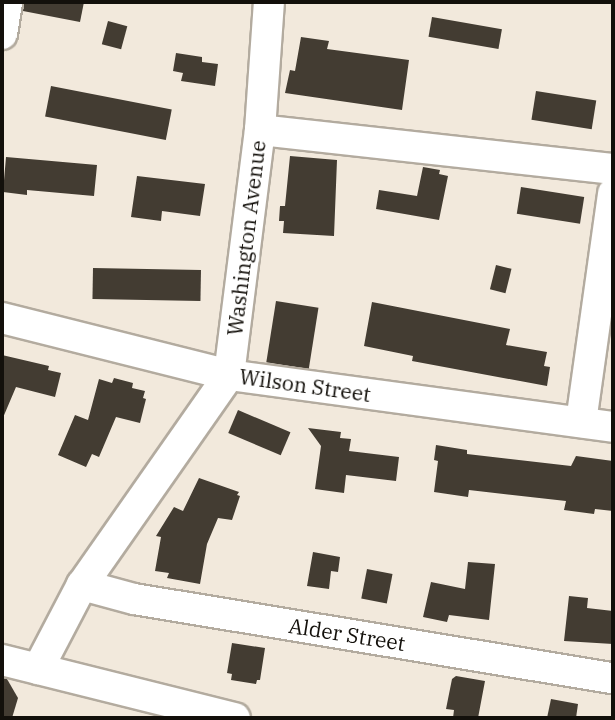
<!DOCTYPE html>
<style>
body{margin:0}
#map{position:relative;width:615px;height:720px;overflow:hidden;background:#f2e9dc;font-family:"IBM Plex Serif",serif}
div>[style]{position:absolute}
.building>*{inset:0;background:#433c32;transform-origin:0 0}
.roads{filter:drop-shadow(2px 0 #b3ab9f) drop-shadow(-2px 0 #b3ab9f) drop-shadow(0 2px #b3ab9f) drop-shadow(0 -2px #b3ab9f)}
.minor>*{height:30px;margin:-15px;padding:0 15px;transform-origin:15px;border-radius:15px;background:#fff}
span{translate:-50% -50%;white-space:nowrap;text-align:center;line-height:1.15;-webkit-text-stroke:7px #fff;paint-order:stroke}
.street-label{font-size:21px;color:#13100b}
.frame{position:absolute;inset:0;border:4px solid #13100b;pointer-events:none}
</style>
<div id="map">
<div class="building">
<i style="clip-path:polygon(24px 2px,84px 2px,80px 22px,23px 11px)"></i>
<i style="left:432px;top:17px;width:71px;height:20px;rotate:10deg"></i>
<i style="left:108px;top:21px;width:20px;height:24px;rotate:15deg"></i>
<i style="clip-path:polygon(301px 37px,329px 41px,327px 49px,409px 60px,402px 110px,285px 93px,290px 70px,295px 71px)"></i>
<i style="clip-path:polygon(176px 53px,202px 57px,202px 62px,218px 64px,215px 86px,181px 81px,183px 73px,173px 71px)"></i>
<i style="left:51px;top:86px;width:123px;height:31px;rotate:11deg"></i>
<i style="left:536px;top:91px;width:61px;height:29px;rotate:9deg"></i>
<i style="clip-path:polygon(290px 156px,337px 160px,334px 236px,283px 233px,284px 221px,279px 221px,280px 206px,285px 206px)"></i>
<i style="clip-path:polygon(6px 157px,97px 165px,94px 196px,27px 190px,27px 195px,3px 192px)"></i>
<i style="clip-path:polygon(423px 167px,440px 170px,439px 174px,448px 176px,439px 220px,376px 209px,379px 190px,417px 196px)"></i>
<i style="clip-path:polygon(137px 176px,205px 184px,200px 216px,162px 211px,161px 221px,131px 217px)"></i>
<i style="left:521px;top:187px;width:64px;height:27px;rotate:9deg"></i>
<i style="left:496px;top:265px;width:16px;height:25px;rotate:14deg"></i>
<i style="left:93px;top:268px;width:108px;height:31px;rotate:1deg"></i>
<i style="left:276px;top:301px;width:43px;height:62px;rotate:9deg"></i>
<i style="clip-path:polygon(372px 302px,510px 329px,506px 345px,547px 352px,544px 366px,550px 367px,547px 386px,412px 361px,413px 356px,364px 346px)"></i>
<i style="clip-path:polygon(2px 355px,49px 366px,48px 370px,61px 373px,55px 397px,16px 387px,2px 420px)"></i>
<i style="clip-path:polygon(114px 378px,133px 383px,132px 388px,145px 391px,143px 398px,146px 399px,140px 423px,116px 417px,99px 457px,92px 454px,86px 467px,58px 455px,75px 415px,88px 420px,99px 379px,112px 383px)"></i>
<i style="left:238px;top:410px;width:57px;height:25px;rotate:23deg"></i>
<i style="clip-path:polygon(308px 428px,341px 432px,340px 438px,351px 439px,349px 451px,399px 457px,396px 481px,346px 475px,344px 493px,315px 489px,321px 446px)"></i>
<i style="clip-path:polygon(436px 445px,467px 450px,467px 454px,571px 466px,576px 456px,613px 461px,613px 511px,595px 509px,594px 514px,564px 510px,566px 501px,469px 490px,468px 497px,434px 492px,438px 461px,434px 460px)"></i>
<i style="clip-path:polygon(199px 478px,239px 492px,237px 495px,240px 496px,232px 520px,218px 518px,207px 544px,200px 584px,167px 578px,169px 573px,155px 571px,161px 537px,156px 536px,174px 507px,183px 511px)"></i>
<i style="clip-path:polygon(313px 552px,340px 557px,338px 572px,331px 571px,329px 589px,307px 586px)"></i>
<i style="clip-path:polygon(468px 562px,495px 564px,489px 620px,449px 615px,447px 622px,423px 617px,431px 582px,465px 589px)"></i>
<i style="left:367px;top:569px;width:26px;height:30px;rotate:11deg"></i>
<i style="clip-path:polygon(569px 596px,588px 598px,587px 608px,613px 611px,613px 644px,564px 641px)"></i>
<i style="clip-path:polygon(232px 643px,265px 648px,260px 680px,257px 680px,256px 684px,231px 680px,232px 674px,227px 673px)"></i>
<i style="clip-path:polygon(456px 676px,485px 681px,478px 718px,453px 718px,454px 710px,446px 709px,452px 679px)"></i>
<i style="clip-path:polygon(2px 678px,7px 679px,18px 698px,12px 718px,2px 718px)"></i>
<i style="clip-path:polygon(551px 699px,578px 704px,576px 718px,547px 718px)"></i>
</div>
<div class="roads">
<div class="minor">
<i style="left:2px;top:34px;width:32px;rotate:-81deg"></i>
<i style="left:260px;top:130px;width:355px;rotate:6.3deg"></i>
<i style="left:2px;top:318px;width:234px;rotate:14.1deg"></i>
<i style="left:229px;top:375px;width:388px;rotate:7.7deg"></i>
<i style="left:581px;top:422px;width:231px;rotate:-82deg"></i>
<i style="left:82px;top:585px;width:54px;rotate:15.1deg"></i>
<i style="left:134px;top:599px;width:485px;rotate:9.4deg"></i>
<i style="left:2px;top:660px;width:240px;rotate:14deg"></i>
<i style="left:38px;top:669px;width:95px;rotate:-62.4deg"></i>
<i style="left:82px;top:585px;width:256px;rotate:-55deg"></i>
<i style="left:229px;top:375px;width:247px;rotate:-82.8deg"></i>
<i style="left:260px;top:130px;width:128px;rotate:-86deg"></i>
</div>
</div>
<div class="street-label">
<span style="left:246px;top:238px;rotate:-83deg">Washington Avenue</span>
<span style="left:305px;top:385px;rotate:8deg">Wilson Street</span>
<span style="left:347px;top:634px;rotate:9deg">Alder Street</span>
</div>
<div class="frame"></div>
</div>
